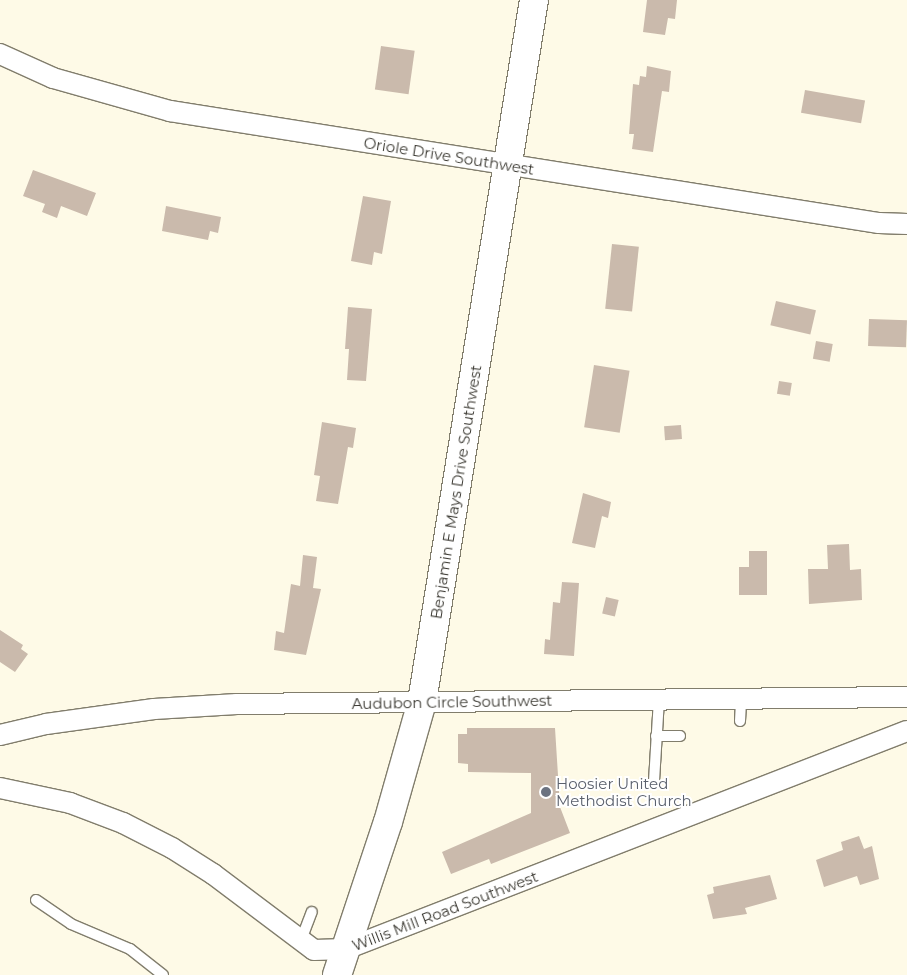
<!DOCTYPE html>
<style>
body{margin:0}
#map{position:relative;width:907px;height:975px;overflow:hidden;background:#fefae7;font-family:Montserrat,sans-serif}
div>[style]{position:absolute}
.building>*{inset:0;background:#cabaac;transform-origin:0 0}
.roads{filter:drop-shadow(1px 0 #817d6c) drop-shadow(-1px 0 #817d6c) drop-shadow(0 1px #817d6c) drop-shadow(0 -1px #817d6c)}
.lane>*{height:10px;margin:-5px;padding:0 5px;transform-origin:5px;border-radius:5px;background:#fff}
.street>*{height:20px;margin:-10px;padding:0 10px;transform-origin:10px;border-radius:10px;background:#fff}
.secondary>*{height:28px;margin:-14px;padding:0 14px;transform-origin:14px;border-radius:14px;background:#fff}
.dots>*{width:14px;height:14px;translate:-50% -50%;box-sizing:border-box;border:2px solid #fff;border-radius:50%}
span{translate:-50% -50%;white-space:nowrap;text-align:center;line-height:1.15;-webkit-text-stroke:4px #fff;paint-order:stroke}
.street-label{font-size:15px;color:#3a3831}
.worship-label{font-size:15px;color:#5b616d}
.left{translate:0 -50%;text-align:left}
</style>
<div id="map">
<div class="building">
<i style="clip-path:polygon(647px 0,677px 0,675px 19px,668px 18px,665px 35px,643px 32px)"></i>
<i style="left:381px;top:46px;width:34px;height:44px;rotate:8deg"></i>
<i style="clip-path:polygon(647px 66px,671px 71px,669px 92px,662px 91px,653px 152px,632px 149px,634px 134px,629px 134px,633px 84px,639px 85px,640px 76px,646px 77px)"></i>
<i style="left:805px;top:90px;width:61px;height:23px;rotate:10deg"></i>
<i style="clip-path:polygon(33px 170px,96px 193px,87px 216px,61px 206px,57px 218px,42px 212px,45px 204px,23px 196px)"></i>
<i style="clip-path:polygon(363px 196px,391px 201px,382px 254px,374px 252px,372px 265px,351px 261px)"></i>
<i style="clip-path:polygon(166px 206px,221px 217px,218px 233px,210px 231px,208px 240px,162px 231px)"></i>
<i style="left:612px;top:244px;width:27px;height:65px;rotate:6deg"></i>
<i style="left:776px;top:301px;width:41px;height:25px;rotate:13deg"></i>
<i style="clip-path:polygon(348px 307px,372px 309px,366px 381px,347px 380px,349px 349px,345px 349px)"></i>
<i style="left:869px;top:319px;width:38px;height:27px;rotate:2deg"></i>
<i style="left:816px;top:341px;width:17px;height:18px;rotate:10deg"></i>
<i style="left:594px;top:365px;width:36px;height:63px;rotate:9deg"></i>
<i style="left:779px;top:381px;width:13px;height:13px;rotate:9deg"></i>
<i style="clip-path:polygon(322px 422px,356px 428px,353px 448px,348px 447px,338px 504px,316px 501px,320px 476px,314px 475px)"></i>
<i style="left:681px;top:425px;width:14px;height:17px;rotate:86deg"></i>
<i style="clip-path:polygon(583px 493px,611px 502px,608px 518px,602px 516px,595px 548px,572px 543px)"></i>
<i style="clip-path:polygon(849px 544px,850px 570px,861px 569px,862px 600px,809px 604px,808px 569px,828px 569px,827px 545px)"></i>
<i style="clip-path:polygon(749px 551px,767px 551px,767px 595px,739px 595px,739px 567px,749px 567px)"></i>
<i style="clip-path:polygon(303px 555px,317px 557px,313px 588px,321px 589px,306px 655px,274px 650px,276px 631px,284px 633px,291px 584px,300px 586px)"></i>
<i style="clip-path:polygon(562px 582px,579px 583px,574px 656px,544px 654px,545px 639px,550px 640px,553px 602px,560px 603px)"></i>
<i style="left:606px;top:597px;width:13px;height:17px;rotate:13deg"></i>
<i style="clip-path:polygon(0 630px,23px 645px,21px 649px,28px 654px,15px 672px,0 662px)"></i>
<i style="clip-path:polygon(467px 728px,555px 728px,560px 807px,570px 833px,491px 864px,489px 859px,451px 874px,442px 852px,531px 813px,531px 773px,468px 772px,468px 764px,458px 763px,458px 734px,467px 734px)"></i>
<i style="clip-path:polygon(859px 836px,864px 849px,872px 846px,879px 879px,860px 885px,857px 876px,824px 887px,816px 860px,843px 850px,841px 842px)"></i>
<i style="clip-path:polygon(770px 875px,777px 899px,745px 908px,747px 914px,713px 919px,707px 895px,714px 893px,713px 887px)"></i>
</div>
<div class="roads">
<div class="lane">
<i style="left:740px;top:721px;width:22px;rotate:-87deg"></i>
<i style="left:656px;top:736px;width:24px"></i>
<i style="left:654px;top:781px;width:82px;rotate:-86.5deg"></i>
<i style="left:36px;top:900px;width:42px;rotate:34.4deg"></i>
<i style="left:71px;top:924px;width:64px;rotate:23deg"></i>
<i style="left:130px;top:949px;width:42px;rotate:38.2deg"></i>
<i style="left:301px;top:940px;width:30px;rotate:-69deg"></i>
</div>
<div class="street">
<i style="left:0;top:54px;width:58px;rotate:24.4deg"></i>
<i style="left:53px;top:78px;width:122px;rotate:15.8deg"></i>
<i style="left:170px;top:111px;width:718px;rotate:8.98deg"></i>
<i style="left:879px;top:223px;width:28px;rotate:2deg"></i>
<i style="left:0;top:735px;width:47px;rotate:-13.4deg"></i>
<i style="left:46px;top:724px;width:109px;rotate:-7.9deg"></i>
<i style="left:154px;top:709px;width:83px;rotate:-3.4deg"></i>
<i style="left:237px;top:704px;width:670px;rotate:-0.6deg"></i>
<i style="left:0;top:788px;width:72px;rotate:12.1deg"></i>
<i style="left:70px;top:803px;width:57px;rotate:20.7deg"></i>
<i style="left:123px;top:823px;width:55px;rotate:27deg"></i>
<i style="left:172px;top:848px;width:49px;rotate:32.4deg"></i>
<i style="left:213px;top:874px;width:126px;rotate:37deg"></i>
<i style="left:314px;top:950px;width:32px;rotate:-2deg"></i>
<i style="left:346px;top:949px;width:602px;rotate:-21.24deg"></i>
</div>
<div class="secondary">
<i style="left:337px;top:975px;width:161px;rotate:-71.6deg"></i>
<i style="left:388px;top:822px;width:125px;rotate:-74.2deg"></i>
<i style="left:422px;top:702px;width:711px;rotate:-80.94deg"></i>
</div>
</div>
<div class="dots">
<i style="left:546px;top:792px;background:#6b7280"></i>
</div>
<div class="street-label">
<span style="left:449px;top:156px;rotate:9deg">Oriole Drive Southwest</span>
<span style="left:456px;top:492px;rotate:-81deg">Benjamin E Mays Drive Southwest</span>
<span style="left:452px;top:702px;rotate:-1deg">Audubon Circle Southwest</span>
<span style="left:445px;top:911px;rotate:-21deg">Willis Mill Road Southwest</span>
</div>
<div class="worship-label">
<span class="left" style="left:556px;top:792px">Hoosier United<br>Methodist Church</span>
</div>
</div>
